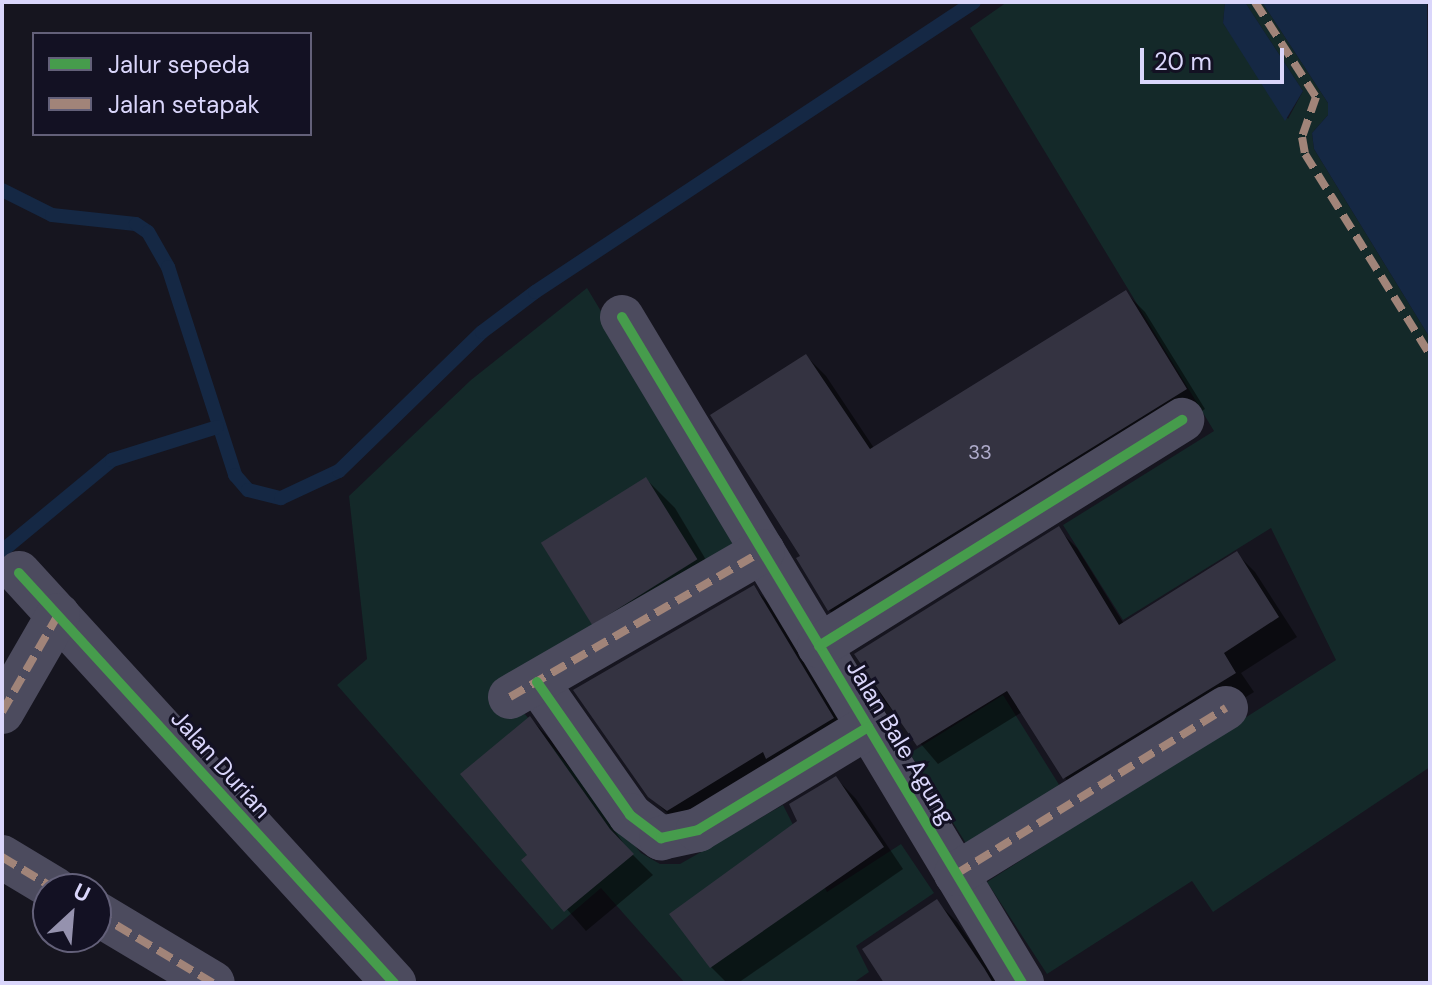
<!DOCTYPE html>
<style>
body{margin:0}
#map{position:relative;width:1432px;height:985px;overflow:hidden;background:#16151f;font-family:"DM Sans",sans-serif}
div>[style]{position:absolute}
.green>*{inset:0;background:#142929;transform-origin:0 0}
.water>*{inset:0;background:#152844}
.shadow>*{inset:0;background:#0007}
.stream>*{height:14px;margin:-7px;padding:0 7px;transform-origin:7px;border-radius:7px;background:#152844}
.building>*{inset:0;background:#343341;transform-origin:0 0}
.minor>*{height:44px;margin:-22px;padding:0 22px;transform-origin:22px;border-radius:22px;background:#4c4b5e}
.quiet>*{height:8px;margin-top:-4px;transform-origin:0;background:repeating-linear-gradient(90deg,#a18479 0 16px,transparent 0 24px)}
.cycleway>*{height:10px;margin:-5px;padding:0 5px;transform-origin:5px;border-radius:5px;background:#469c4c}
span{translate:-50% -50%;white-space:nowrap;text-align:center;line-height:1.15;-webkit-text-stroke:6px #131123;paint-order:stroke}
.number-label{font-size:20px;color:#b0adcc}
.number-label span{-webkit-text-stroke-width:0}
.street-label{font-size:24px;color:#dad6fb}
.frame{position:absolute;inset:0;border:4px solid #dad6fb;pointer-events:none}
.legend{position:absolute;left:32px;top:32px;width:280px;height:104px;box-sizing:border-box;background:#131123;border:2px solid #636079;margin:0;padding:10px 14px;list-style:none;font-size:24px;color:#dad6fb}
.legend li{display:flex;align-items:center;gap:16px;height:40px}
.legend b{width:40px;border:2px solid #636079}
.north{position:absolute;left:32px;top:873px;width:80px;height:80px;box-sizing:border-box;background:#131123;border:2px solid #636079;border-radius:50%;rotate:26deg;font-size:22px;font-weight:700;line-height:32px;text-align:center;color:#dad6fb}
.north::after{content:'';display:block;margin:auto;width:28px;height:36px;background:#9592ae;clip-path:polygon(50% 0,100% 100%,50% 72%,0 100%)}
.scale{position:absolute;left:1140px;top:48px;width:144px;height:36px;box-sizing:border-box;border:4px solid #dad6fb;border-top:0;padding-left:10px;font-size:24px;line-height:28px;white-space:nowrap;color:#dad6fb;-webkit-text-stroke:6px #131123;paint-order:stroke}
</style>
<div id="map">
<div class="green">
<i style="clip-path:polygon(1007px 2px,1225px 2px,1223px 23px,1288px 119px,1303px 91px,1245px 2px,1262px 2px,1328px 103px,1328px 115px,1312px 133px,1314px 149px,1430px 338px,1430px 767px,1213px 912px,1192px 881px,1047px 974px,987px 882px,1336px 660px,1271px 528px,1123px 620px,1063px 525px,1214px 431px,970px 28px)"></i>
<i style="clip-path:polygon(587px 288px,739px 540px,499px 683px,641px 853px,660px 864px,680px 864px,783px 805px,827px 892px,901px 844px,934px 893px,856px 946px,869px 972px,853px 983px,685px 983px,601px 888px,552px 930px,337px 685px,367px 659px,349px 496px,471px 380px)"></i>
<i style="left:1003px;top:695px;width:108px;height:110px;rotate:58deg"></i>
</div>
<div class="water">
<i style="clip-path:polygon(1225px 2px,1245px 2px,1303px 91px,1285px 121px,1223px 23px)"></i>
<i style="clip-path:polygon(1262px 2px,1427px 2px,1430px 338px,1314px 149px,1312px 133px,1328px 115px,1328px 103px)"></i>
</div>
<div class="shadow">
<i style="clip-path:polygon(1125px 292px,1145px 312px,1205px 409px,849px 630px,829px 610px,802px 557px,806px 356px,826px 376px,874px 448px)"></i>
<i style="clip-path:polygon(646px 479px,675px 508px,724px 590px,620px 649px,592px 621px)"></i>
<i style="clip-path:polygon(1058px 529px,1077px 548px,1124px 624px,1236px 553px,1255px 572px,1297px 637px,1241px 673px,1254px 692px,1084px 797px,1065px 778px,1022px 712px,938px 764px,886px 703px,856px 655px)"></i>
<i style="clip-path:polygon(754px 588px,774px 608px,853px 739px,671px 817px,650px 796px)"></i>
<i style="clip-path:polygon(530px 718px,550px 739px,629px 851px,653px 875px,586px 931px,524px 860px,530px 855px)"></i>
<i style="clip-path:polygon(836px 778px,856px 799px,903px 869px,738px 983px,727px 983px,711px 967px,799px 822px)"></i>
<i style="clip-path:polygon(937px 902px,957px 922px,999px 983px,887px 983px)"></i>
</div>
<div class="stream">
<i style="left:2px;top:190px;width:56px;rotate:26.6deg"></i>
<i style="left:52px;top:215px;width:84px;rotate:6.1deg"></i>
<i style="left:136px;top:224px;width:14px;rotate:34deg"></i>
<i style="left:148px;top:232px;width:40px;rotate:60.3deg"></i>
<i style="left:168px;top:267px;width:219px;rotate:72.1deg"></i>
<i style="left:235px;top:475px;width:20px;rotate:49deg"></i>
<i style="left:248px;top:490px;width:34px;rotate:14deg"></i>
<i style="left:281px;top:498px;width:64px;rotate:-25deg"></i>
<i style="left:339px;top:471px;width:199px;rotate:-44.2deg"></i>
<i style="left:482px;top:332px;width:66px;rotate:-37deg"></i>
<i style="left:535px;top:292px;width:526px;rotate:-33.45deg"></i>
<i style="left:2px;top:551px;width:143px;rotate:-39.6deg"></i>
<i style="left:112px;top:460px;width:110px;rotate:-17.4deg"></i>
</div>
<div class="building">
<i style="clip-path:polygon(1126px 290px,1187px 389px,828px 611px,796px 558px,800px 556px,710px 415px,806px 354px,870px 449px)"></i>
<i style="left:646px;top:477px;width:97px;height:124px;rotate:58deg"></i>
<i style="clip-path:polygon(1059px 526px,1119px 625px,1237px 551px,1279px 617px,1224px 653px,1236px 673px,1063px 779px,1007px 691px,917px 746px,854px 654px)"></i>
<i style="clip-path:polygon(754px 585px,834px 718px,766px 759px,763px 752px,667px 811px,648px 797px,573px 690px)"></i>
<i style="clip-path:polygon(530px 716px,610px 829px,634px 854px,564px 912px,521px 860px,527px 855px,460px 774px)"></i>
<i style="clip-path:polygon(836px 776px,884px 847px,710px 968px,669px 914px,797px 821px,789px 804px)"></i>
<i style="clip-path:polygon(937px 899px,984px 968px,993px 983px,884px 983px,862px 949px)"></i>
</div>
<div class="minor">
<i style="left:622px;top:317px;width:777px;rotate:59.01deg"></i>
<i style="left:19px;top:573px;width:556px;rotate:47.55deg"></i>
<i style="left:819px;top:646px;width:428px;rotate:-31.9deg"></i>
<i style="left:537px;top:682px;width:162px;rotate:55deg"></i>
<i style="left:630px;top:815px;width:39px;rotate:37deg"></i>
<i style="left:661px;top:838px;width:38px;rotate:-12deg"></i>
<i style="left:698px;top:830px;width:199px;rotate:-31.2deg"></i>
<i style="left:510px;top:697px;width:292px;rotate:-30deg"></i>
<i style="left:2px;top:712px;width:112px;rotate:-60deg"></i>
<i style="left:2px;top:857px;width:62px;rotate:31.1deg"></i>
<i style="left:956px;top:874px;width:317px;rotate:-31.6deg"></i>
<i style="left:96px;top:913px;width:136px;rotate:30.9deg"></i>
</div>
<div class="quiet">
<i style="left:1255px;top:2px;width:113px;rotate:57.3deg"></i>
<i style="left:1316px;top:97px;width:42px;rotate:109.3deg"></i>
<i style="left:1302px;top:137px;width:17px;rotate:80deg"></i>
<i style="left:1305px;top:154px;width:237px;rotate:58.1deg"></i>
<i style="left:510px;top:697px;width:292px;rotate:-30deg"></i>
<i style="left:2px;top:712px;width:112px;rotate:-60deg"></i>
<i style="left:2px;top:857px;width:62px;rotate:31.1deg"></i>
<i style="left:956px;top:874px;width:317px;rotate:-31.6deg"></i>
<i style="left:96px;top:913px;width:136px;rotate:30.9deg"></i>
</div>
<div class="cycleway">
<i style="left:622px;top:317px;width:777px;rotate:59.01deg"></i>
<i style="left:19px;top:573px;width:556px;rotate:47.55deg"></i>
<i style="left:819px;top:646px;width:428px;rotate:-31.9deg"></i>
<i style="left:537px;top:682px;width:162px;rotate:55deg"></i>
<i style="left:630px;top:815px;width:39px;rotate:37deg"></i>
<i style="left:661px;top:838px;width:38px;rotate:-12deg"></i>
<i style="left:698px;top:830px;width:199px;rotate:-31.2deg"></i>
</div>
<div class="number-label">
<span style="left:980px;top:452px">33</span>
</div>
<div class="street-label">
<span style="left:901px;top:742px;rotate:59deg">Jalan Bale Agung</span>
<span style="left:221px;top:764px;rotate:48deg">Jalan Durian</span>
</div>
<div class="frame"></div>
<ul class="legend">
<li><b style="height:10px;background:#469c4c"></b>Jalur sepeda</li>
<li><b style="height:10px;background:#a18479"></b>Jalan setapak</li>
</ul>
<div class="north">U</div>
<div class="scale">20 m</div>
</div>
